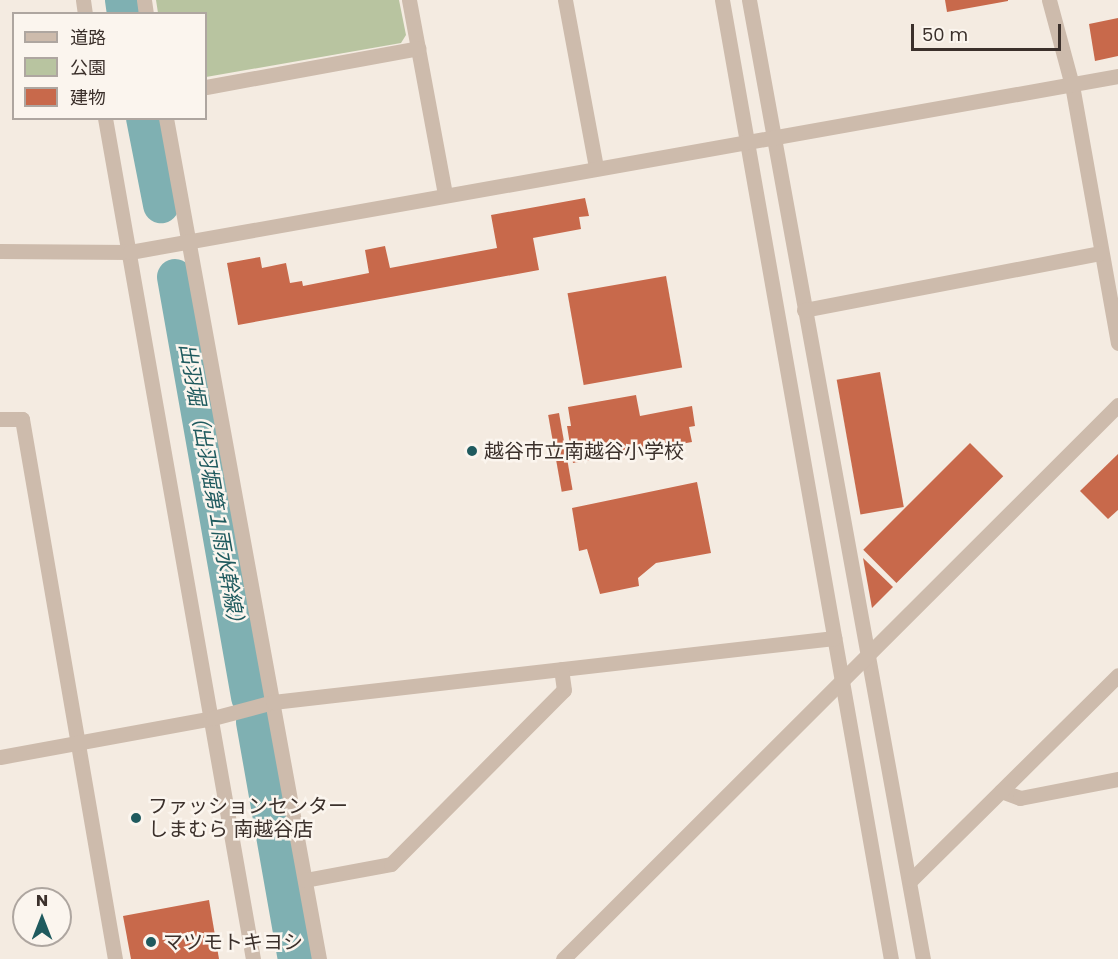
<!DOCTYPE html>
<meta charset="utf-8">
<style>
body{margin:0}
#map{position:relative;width:1118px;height:959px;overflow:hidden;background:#f4ebe1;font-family:Poppins,"Noto Sans JP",sans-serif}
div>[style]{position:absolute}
.green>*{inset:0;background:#b8c4a0}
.river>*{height:36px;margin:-18px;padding:0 18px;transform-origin:18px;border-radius:18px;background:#7fb0b2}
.building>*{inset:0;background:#c8694b;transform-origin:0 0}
.minor>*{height:15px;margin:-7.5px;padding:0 7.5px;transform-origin:7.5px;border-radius:7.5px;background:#cdbbac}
.dots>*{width:16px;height:16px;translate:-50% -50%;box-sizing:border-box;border:3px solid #fbf5ee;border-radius:50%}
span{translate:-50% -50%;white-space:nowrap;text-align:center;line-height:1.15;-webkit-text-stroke:5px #fbf5ee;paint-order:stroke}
.poi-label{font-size:20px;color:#3b302b}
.left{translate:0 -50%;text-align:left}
.water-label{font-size:21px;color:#1f5a5e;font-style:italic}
.legend{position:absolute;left:12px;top:12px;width:195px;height:108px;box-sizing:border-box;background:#fbf5ee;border:2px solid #aea6a0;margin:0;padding:8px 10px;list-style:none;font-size:18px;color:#3b302b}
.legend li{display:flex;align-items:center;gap:12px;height:30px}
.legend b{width:30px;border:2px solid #aea6a0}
.north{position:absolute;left:12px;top:887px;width:60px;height:60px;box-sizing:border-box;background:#fbf5ee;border:2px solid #aea6a0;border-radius:50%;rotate:0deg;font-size:16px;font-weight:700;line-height:24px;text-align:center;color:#3b302b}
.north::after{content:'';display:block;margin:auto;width:21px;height:27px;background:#1f5a5e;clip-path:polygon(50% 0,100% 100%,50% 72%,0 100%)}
.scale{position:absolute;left:911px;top:24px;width:150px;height:27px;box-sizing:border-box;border:3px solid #3b302b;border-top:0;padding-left:8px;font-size:18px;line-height:21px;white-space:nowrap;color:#3b302b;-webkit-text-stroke:4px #fbf5ee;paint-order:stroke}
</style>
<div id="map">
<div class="green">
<i style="clip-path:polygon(156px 0,399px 0,406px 35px,401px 43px,206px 77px,206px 14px,158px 13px)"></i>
</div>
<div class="river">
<i style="left:123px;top:0;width:14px;rotate:82deg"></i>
<i style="left:144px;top:118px;width:89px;rotate:78.9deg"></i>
<i style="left:175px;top:277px;width:427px;rotate:80deg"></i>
<i style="left:254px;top:722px;width:241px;rotate:80deg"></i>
</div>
<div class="building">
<i style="clip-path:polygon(945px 0,1008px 0,1008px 1px,947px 12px)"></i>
<i style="clip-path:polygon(1118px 18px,1118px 56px,1095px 61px,1089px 24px)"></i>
<i style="clip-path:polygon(585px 198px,589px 216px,579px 217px,581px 229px,533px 238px,539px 270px,238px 325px,227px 263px,260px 257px,262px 268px,286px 263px,290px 283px,302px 281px,303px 286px,369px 273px,365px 250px,385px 246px,390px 268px,497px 248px,491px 215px)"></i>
<i style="left:666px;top:276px;width:93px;height:100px;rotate:80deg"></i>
<i style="left:880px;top:372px;width:137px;height:44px;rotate:80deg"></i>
<i style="clip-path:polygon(636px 395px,640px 416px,692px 406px,695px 426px,689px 427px,692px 442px,573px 463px,567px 426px,571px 426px,568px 407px)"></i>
<i style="left:559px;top:413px;width:78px;height:11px;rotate:80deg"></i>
<i style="left:970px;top:443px;width:47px;height:151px;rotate:45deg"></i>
<i style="clip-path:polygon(1118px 454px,1118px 510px,1108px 519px,1080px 491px)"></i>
<i style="clip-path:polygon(697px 482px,711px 553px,656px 563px,638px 578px,639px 586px,600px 594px,587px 549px,579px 551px,572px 508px)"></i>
<i style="clip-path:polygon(863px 558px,893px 587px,872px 608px)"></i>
<i style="clip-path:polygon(209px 900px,219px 959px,131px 959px,123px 916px)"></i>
</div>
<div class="minor">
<i style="left:83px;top:0;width:14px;rotate:82deg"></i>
<i style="left:144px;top:0;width:14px;rotate:82deg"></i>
<i style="left:409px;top:0;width:198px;rotate:79.5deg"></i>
<i style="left:565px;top:0;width:171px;rotate:79.5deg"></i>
<i style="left:722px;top:0;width:974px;rotate:80.01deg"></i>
<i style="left:749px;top:0;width:975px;rotate:79.72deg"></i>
<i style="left:1049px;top:0;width:88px;rotate:74.9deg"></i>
<i style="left:1072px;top:85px;width:262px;rotate:79.9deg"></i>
<i style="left:206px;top:87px;width:216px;rotate:-10.4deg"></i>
<i style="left:105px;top:118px;width:854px;rotate:80.02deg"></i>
<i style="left:166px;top:118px;width:855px;rotate:79.69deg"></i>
<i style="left:0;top:251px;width:130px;rotate:0.4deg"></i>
<i style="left:130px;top:252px;width:1004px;rotate:-10.1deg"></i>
<i style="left:804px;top:310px;width:301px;rotate:-10.9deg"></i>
<i style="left:0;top:419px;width:22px"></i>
<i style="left:22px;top:419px;width:548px;rotate:80.23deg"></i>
<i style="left:0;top:757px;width:217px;rotate:-10.4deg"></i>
<i style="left:213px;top:718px;width:62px;rotate:-14.9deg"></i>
<i style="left:273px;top:702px;width:565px;rotate:-6.51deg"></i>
<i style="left:1001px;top:791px;width:20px;rotate:20deg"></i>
<i style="left:1020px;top:798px;width:100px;rotate:-11deg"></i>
<i style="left:305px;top:880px;width:87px;rotate:-10.5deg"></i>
<i style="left:391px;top:864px;width:245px;rotate:-45.2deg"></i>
<i style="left:564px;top:690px;width:21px;rotate:-98deg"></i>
<i style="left:911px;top:880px;width:291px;rotate:-44.7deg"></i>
<i style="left:563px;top:959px;width:784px;rotate:-44.95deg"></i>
</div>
<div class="dots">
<i style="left:472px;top:451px;background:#1f5a5e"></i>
<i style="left:136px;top:818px;background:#1f5a5e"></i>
<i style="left:151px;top:942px;background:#1f5a5e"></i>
</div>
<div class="poi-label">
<span class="left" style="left:484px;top:451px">越谷市立南越谷小学校</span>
<span class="left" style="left:148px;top:818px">ファッションセンター<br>しまむら 南越谷店</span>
<span class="left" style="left:163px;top:942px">マツモトキヨシ</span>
</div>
<div class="water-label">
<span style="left:212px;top:488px;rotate:80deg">出羽堀（出羽堀第１雨水幹線）</span>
</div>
<ul class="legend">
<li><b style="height:8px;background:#cdbbac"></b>道路</li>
<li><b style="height:16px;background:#b8c4a0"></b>公園</li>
<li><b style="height:16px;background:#c8694b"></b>建物</li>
</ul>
<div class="north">N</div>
<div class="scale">50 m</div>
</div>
